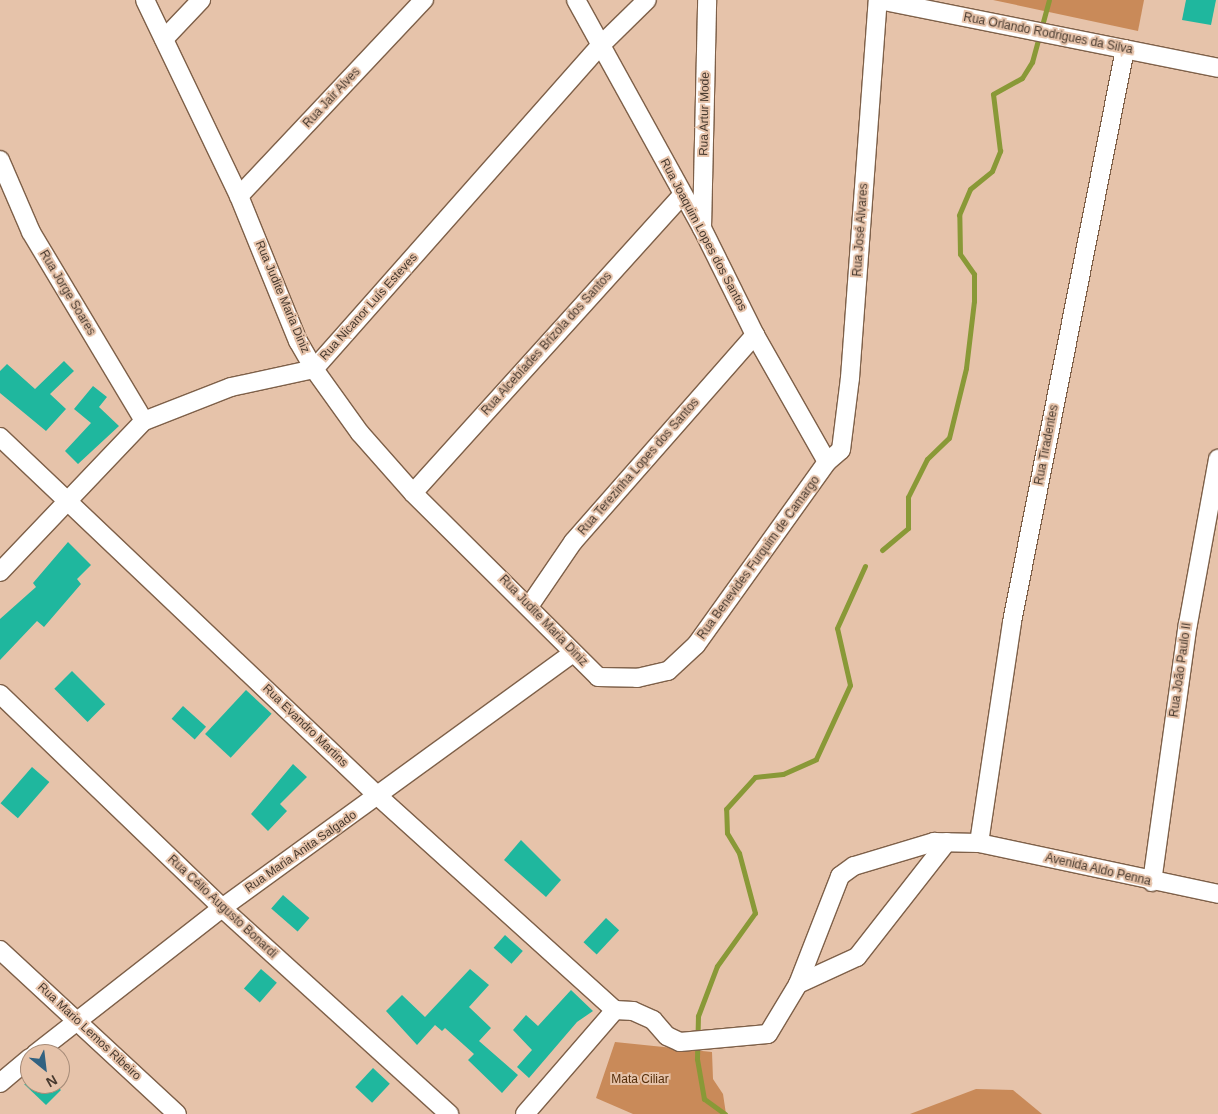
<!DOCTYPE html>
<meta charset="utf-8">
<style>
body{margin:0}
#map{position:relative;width:1218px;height:1114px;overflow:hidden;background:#e6c3aa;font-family:Helvetica,sans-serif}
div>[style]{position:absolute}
.green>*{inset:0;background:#c98a59}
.stream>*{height:5px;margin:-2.5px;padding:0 2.5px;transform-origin:2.5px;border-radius:2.5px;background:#899937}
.building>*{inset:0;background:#1fb79e;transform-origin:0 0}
.roads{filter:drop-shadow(1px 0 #7e6049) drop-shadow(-1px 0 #7e6049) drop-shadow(0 1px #7e6049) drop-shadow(0 -1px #7e6049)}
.street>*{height:18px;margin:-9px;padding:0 9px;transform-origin:9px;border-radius:9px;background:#fff}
span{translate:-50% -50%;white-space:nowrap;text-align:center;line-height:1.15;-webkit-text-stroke:4px #e6c3aa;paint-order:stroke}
.street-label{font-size:12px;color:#483a2f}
.park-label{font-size:12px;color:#542d09}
.north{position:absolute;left:20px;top:1044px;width:50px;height:50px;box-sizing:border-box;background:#e6c3aa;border:1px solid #a78c79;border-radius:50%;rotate:151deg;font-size:14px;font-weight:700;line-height:20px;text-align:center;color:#483a2f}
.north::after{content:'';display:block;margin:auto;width:18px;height:22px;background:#326281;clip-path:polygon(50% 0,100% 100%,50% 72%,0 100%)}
</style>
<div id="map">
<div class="green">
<i style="clip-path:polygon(993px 0,1144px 0,1138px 31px)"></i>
<i style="clip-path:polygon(615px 1042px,712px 1052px,713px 1079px,723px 1094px,726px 1114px,633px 1114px,596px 1098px)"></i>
<i style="clip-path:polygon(976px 1089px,1013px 1090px,1042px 1114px,910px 1114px)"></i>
</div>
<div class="stream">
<i style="left:882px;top:550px;width:34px;rotate:-40deg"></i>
<i style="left:908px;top:528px;width:31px;rotate:-90deg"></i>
<i style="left:908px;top:497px;width:42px;rotate:-63.4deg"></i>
<i style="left:927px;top:459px;width:30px;rotate:-44deg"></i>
<i style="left:949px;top:438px;width:72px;rotate:-76.3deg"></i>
<i style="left:966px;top:368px;width:67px;rotate:-83.2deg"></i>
<i style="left:974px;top:301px;width:27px;rotate:-90deg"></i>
<i style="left:974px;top:274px;width:24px;rotate:-125deg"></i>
<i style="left:960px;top:254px;width:39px;rotate:-91deg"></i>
<i style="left:959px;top:215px;width:28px;rotate:-67deg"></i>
<i style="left:970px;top:189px;width:28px;rotate:-39deg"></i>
<i style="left:992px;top:171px;width:22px;rotate:-68deg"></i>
<i style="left:1000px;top:151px;width:57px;rotate:-97deg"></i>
<i style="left:993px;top:94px;width:33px;rotate:-29deg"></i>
<i style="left:1022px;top:78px;width:19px;rotate:-58deg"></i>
<i style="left:1032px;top:62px;width:64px;rotate:-74.7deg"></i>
<i style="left:725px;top:1114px;width:26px;rotate:-144deg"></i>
<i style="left:704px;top:1099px;width:41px;rotate:-99.9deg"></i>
<i style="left:697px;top:1059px;width:43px;rotate:-88.7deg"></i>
<i style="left:698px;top:1016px;width:53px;rotate:-69.2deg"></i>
<i style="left:717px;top:966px;width:65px;rotate:-54.4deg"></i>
<i style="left:755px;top:913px;width:62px;rotate:-104.9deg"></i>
<i style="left:739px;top:853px;width:23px;rotate:-121deg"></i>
<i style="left:727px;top:833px;width:24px;rotate:-92deg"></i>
<i style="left:726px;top:809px;width:43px;rotate:-47.8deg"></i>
<i style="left:755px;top:777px;width:28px;rotate:-6deg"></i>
<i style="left:783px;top:774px;width:36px;rotate:-24deg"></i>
<i style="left:816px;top:759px;width:81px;rotate:-65.3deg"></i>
<i style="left:850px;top:685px;width:58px;rotate:-102.8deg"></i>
<i style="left:837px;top:628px;width:68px;rotate:-65.7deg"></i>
</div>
<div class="building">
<i style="clip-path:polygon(1186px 0,1216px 0,1211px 25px,1182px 20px)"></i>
<i style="clip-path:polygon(64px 361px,74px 371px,50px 394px,66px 409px,46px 431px,0 393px,0 371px,7px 364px,35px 389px)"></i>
<i style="clip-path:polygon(93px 386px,107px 397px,99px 407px,119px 426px,78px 464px,65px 451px,91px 423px,74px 409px)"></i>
<i style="clip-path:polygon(68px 542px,91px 565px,77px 579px,81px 584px,44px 627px,37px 621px,0 660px,0 619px,36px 587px,33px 583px)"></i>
<i style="left:72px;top:671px;width:47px;height:25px;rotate:45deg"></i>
<i style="left:246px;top:690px;width:35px;height:60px;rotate:43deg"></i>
<i style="left:183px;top:706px;width:31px;height:17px;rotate:42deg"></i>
<i style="clip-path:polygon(293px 764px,307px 777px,280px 804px,287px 811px,268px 831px,251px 814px)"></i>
<i style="left:32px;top:767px;width:23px;height:48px;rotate:41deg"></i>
<i style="clip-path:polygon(521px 840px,561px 880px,546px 897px,504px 860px)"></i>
<i style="left:283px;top:895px;width:35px;height:18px;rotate:41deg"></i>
<i style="left:606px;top:918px;width:18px;height:33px;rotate:43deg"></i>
<i style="left:505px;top:935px;width:24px;height:17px;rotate:42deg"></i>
<i style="left:261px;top:969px;width:21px;height:26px;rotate:41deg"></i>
<i style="clip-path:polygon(470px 969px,489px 985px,469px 1007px,491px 1028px,479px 1041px,518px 1075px,502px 1093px,468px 1060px,474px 1054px,445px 1028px,442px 1031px,435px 1025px,417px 1045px,386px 1011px,402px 995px,425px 1017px)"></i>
<i style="clip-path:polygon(571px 990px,593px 1011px,577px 1022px,529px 1078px,517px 1067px,532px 1050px,513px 1030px,526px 1015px,538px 1026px)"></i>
<i style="left:373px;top:1068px;width:23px;height:26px;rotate:43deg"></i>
<i style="clip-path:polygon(24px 1084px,54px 1084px,61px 1090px,46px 1105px)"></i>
</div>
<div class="roads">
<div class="street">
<i style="left:145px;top:0;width:217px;rotate:64.4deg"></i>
<i style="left:239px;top:196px;width:157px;rotate:67.9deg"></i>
<i style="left:298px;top:341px;width:32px;rotate:60deg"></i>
<i style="left:314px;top:369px;width:79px;rotate:54.3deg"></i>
<i style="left:360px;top:433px;width:80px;rotate:48.5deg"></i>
<i style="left:413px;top:493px;width:261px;rotate:44.8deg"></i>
<i style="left:598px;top:677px;width:39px;rotate:1deg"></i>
<i style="left:637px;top:678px;width:32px;rotate:-13deg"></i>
<i style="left:668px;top:671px;width:38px;rotate:-43deg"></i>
<i style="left:696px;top:645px;width:225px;rotate:-54.4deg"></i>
<i style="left:576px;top:0;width:260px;rotate:61.1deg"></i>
<i style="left:702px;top:228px;width:119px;rotate:63.6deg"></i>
<i style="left:755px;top:335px;width:146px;rotate:60.4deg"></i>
<i style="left:827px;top:462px;width:18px;rotate:-41deg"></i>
<i style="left:841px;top:450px;width:73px;rotate:-82.9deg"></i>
<i style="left:850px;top:378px;width:379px;rotate:-85.8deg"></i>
<i style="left:879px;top:0;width:346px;rotate:11.3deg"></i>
<i style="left:164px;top:39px;width:54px;rotate:-46.5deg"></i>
<i style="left:0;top:160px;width:78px;rotate:66.7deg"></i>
<i style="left:31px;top:232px;width:220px;rotate:59.1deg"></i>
<i style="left:239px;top:196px;width:270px;rotate:-46.7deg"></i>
<i style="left:702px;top:228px;width:228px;rotate:-88.7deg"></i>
<i style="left:0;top:437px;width:523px;rotate:43.53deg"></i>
<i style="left:379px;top:797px;width:318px;rotate:42.1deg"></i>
<i style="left:413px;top:493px;width:401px;rotate:-47.9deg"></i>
<i style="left:0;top:572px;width:209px;rotate:-46.4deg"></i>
<i style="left:144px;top:421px;width:93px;rotate:-21.3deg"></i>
<i style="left:231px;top:387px;width:85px;rotate:-12.2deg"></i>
<i style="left:314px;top:369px;width:433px;rotate:-48.5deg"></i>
<i style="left:601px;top:45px;width:64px;rotate:-44.4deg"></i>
<i style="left:530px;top:605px;width:76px;rotate:-55.7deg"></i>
<i style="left:573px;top:542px;width:276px;rotate:-48.7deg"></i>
<i style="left:0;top:694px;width:308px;rotate:43.9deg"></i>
<i style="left:222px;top:908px;width:307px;rotate:42.2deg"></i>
<i style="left:979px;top:843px;width:223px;rotate:-81.5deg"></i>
<i style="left:1012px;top:622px;width:584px;rotate:-78.84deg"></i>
<i style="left:1152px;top:882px;width:260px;rotate:-82.1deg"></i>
<i style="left:1188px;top:624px;width:168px;rotate:-79.7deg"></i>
<i style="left:0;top:950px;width:241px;rotate:42.8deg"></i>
<i style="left:798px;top:984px;width:65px;rotate:-24.6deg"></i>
<i style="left:857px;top:957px;width:146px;rotate:-52deg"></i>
<i style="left:615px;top:1010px;width:18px;rotate:3deg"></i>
<i style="left:633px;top:1011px;width:22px;rotate:24deg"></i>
<i style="left:653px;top:1020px;width:21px;rotate:49deg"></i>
<i style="left:667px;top:1036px;width:14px;rotate:25deg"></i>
<i style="left:680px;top:1042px;width:88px;rotate:-5.2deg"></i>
<i style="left:768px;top:1034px;width:58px;rotate:-59deg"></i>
<i style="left:798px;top:984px;width:116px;rotate:-68.7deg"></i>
<i style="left:840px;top:876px;width:17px;rotate:-36deg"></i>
<i style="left:854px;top:866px;width:84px;rotate:-16.7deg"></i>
<i style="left:934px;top:842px;width:45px;rotate:1.3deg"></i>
<i style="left:979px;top:843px;width:244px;rotate:12deg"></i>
<i style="left:35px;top:1054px;width:237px;rotate:-38deg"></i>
<i style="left:222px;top:908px;width:432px;rotate:-36deg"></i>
<i style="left:0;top:1083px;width:39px;rotate:-40deg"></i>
<i style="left:525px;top:1114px;width:138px;rotate:-49.1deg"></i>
</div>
</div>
<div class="street-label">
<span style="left:1048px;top:34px;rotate:11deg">Rua Orlando Rodrigues da Silva</span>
<span style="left:332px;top:98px;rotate:-47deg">Rua Jair Alves</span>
<span style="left:705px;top:114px;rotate:-89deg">Rua Artur Mode</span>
<span style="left:861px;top:230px;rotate:-86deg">Rua José Alvares</span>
<span style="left:703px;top:235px;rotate:62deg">Rua Joaquim Lopes dos Santos</span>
<span style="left:67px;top:293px;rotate:59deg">Rua Jorge Soares</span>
<span style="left:282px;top:297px;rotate:67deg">Rua Judite Maria Diniz</span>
<span style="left:369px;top:307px;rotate:-48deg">Rua Nicanor Luís Esteves</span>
<span style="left:547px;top:344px;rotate:-48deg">Rua Alcebíades Brizola dos Santos</span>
<span style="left:1047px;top:445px;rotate:-79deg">Rua Tiradentes</span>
<span style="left:639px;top:467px;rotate:-49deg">Rua Terezinha Lopes dos Santos</span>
<span style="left:759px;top:558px;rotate:-54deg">Rua Benevides Furquim de Camargo</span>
<span style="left:543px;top:621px;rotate:46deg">Rua Judite Maria Diniz</span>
<span style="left:1181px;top:670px;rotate:-82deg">Rua João Paulo II</span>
<span style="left:305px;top:726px;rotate:44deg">Rua Evandro Martins</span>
<span style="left:301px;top:852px;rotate:-35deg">Rua Maria Anita Salgado</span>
<span style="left:1098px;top:870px;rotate:13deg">Avenida Aldo Penna</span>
<span style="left:222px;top:907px;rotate:43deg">Rua Célio Augusto Bonardi</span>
<span style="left:89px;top:1032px;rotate:43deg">Rua Mario Lemos Ribeiro</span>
</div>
<div class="park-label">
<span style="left:640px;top:1080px">Mata Ciliar</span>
</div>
<div class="north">N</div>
</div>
